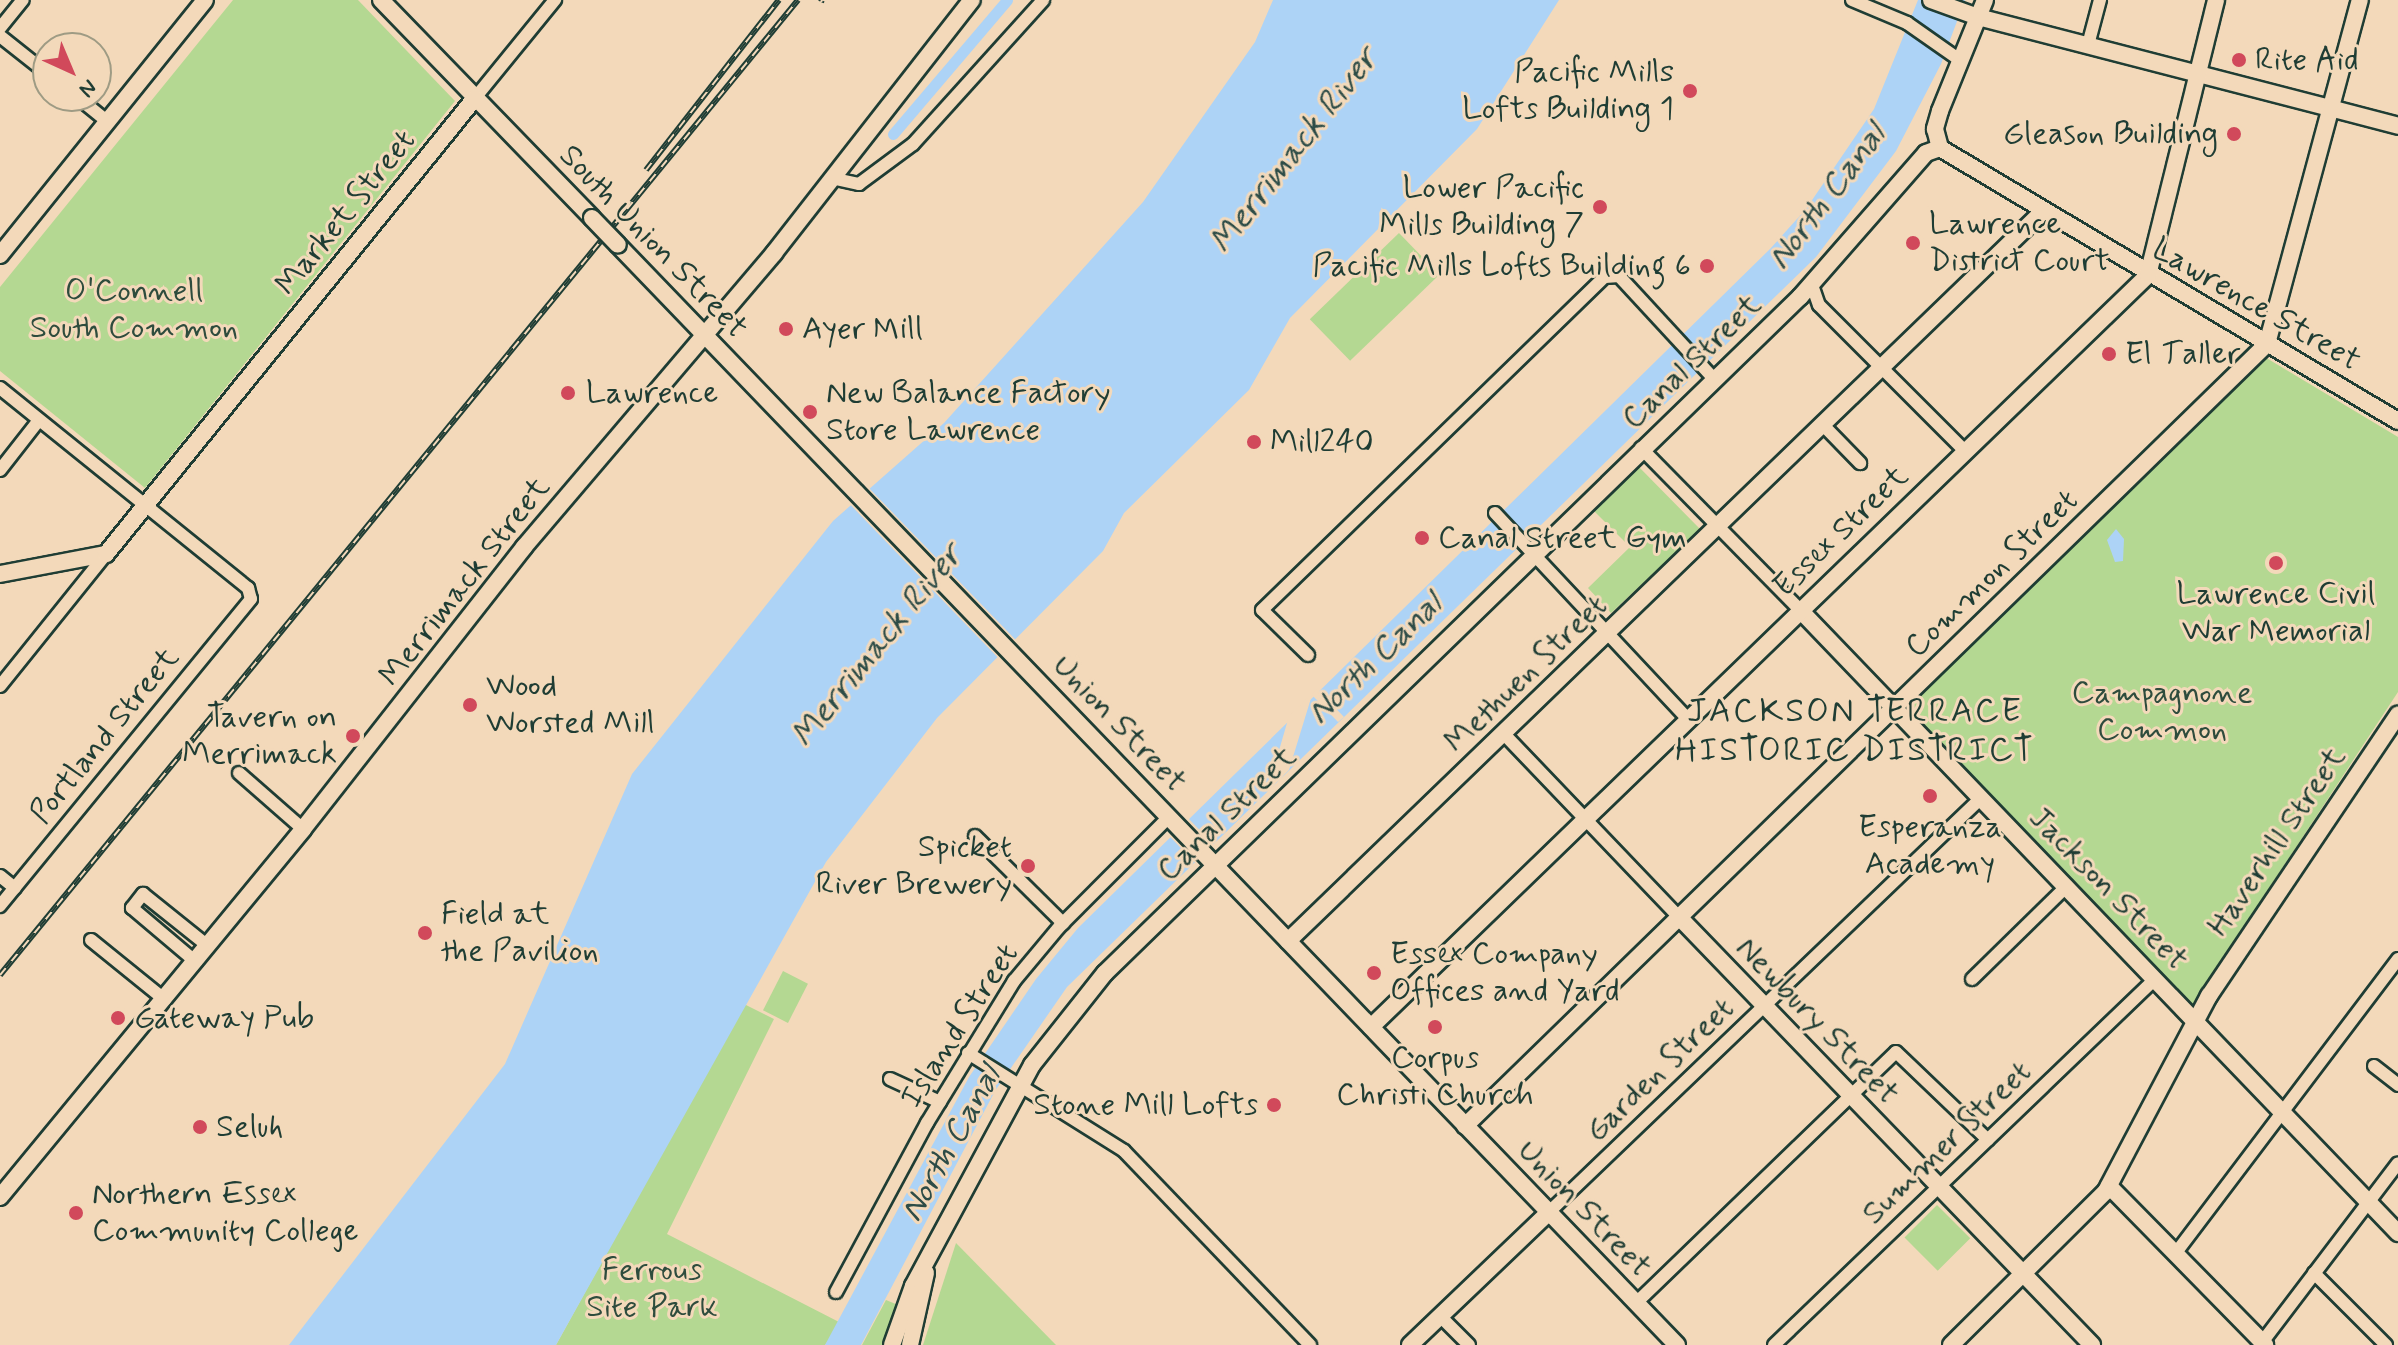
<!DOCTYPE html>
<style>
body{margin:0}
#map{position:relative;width:2398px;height:1345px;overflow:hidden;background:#f3d9ba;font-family:Mynerve,sans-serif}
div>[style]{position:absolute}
.green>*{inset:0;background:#b4d892;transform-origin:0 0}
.water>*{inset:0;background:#add3f6}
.pier>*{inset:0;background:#f3d9ba;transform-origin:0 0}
.canal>*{height:11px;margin:-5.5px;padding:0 5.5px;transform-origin:5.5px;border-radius:5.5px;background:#add3f6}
.roads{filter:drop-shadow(2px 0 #1f3d34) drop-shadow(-2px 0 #1f3d34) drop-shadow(0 2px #1f3d34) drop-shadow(0 -2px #1f3d34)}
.street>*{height:12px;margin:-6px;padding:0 6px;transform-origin:6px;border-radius:6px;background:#f3d9ba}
.secondary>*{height:16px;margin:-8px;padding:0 8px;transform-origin:8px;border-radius:8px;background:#f3d9ba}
.rail>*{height:6px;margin-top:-3px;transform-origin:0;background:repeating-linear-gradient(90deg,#f3d9ba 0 9px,#1f3d34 0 18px);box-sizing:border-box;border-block:2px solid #1f3d34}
.bridges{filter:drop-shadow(2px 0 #1f3d34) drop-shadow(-2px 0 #1f3d34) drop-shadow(0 2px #1f3d34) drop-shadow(0 -2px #1f3d34)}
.secondary-bridge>*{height:16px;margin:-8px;padding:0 8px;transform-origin:8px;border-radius:8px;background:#f3d9ba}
.dots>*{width:22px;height:22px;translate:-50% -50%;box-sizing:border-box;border:4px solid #f3d9ba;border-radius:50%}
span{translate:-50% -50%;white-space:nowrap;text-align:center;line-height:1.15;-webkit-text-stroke:6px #f3d9ba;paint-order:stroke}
.poi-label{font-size:32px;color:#1f3d34}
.left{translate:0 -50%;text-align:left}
.right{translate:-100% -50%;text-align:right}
.street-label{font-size:32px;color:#1f3d34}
.park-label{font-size:32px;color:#2e4c3d}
.water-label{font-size:34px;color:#2d4c47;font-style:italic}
.neighbourhood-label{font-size:34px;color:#1f3d34;letter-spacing:2px}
.north{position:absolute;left:32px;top:32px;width:80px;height:80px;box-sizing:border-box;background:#f3d9ba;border:2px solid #9e9b84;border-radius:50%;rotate:136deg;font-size:22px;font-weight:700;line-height:32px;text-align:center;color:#1f3d34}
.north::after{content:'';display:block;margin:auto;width:28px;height:36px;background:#d1495b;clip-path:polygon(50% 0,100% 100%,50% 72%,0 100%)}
</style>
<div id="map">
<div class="green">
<i style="clip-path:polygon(233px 0,358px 0,455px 101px,145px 488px,0 371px,0 287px)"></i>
<i style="left:1399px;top:233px;width:58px;height:124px;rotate:46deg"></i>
<i style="clip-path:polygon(2263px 356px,2398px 437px,2398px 692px,2189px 1010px,1904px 708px)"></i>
<i style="clip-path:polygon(1637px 465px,1700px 529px,1611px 613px,1588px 588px,1630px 547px,1591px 508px)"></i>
<i style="left:783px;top:971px;width:28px;height:44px;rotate:27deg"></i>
<i style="clip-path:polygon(744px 1004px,774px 1019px,667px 1234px,839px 1322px,830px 1338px,825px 1345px,556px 1345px)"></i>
<i style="left:1937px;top:1205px;width:47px;height:46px;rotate:45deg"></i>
<i style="clip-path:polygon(956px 1243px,1056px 1345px,923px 1345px)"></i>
<i style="clip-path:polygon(886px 1300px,898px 1305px,884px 1345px,862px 1345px)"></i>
</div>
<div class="water">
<i style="clip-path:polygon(1273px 0,1559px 0,1477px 129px,1290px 318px,1249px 390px,1124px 513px,1103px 551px,937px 718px,826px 862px,556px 1345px,289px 1345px,505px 1064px,632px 774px,833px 521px,944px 423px,1143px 202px,1255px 42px)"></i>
<i style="clip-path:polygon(1918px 0,1965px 0,1941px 64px,1896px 151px,1816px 257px,1067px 987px,995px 1091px,861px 1345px,825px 1345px,969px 1077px,1036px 979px,1078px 928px,1770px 249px,1806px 209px,1874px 109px)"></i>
<i style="clip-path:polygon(2116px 529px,2124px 539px,2123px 561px,2115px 562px,2107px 540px)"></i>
</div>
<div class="pier">
<i style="left:867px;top:486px;width:218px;height:25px;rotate:46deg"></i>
<i style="clip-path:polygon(1317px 689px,1344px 717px,1338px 722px,1312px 695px,1289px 770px,1267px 792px,1289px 716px)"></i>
<i style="left:1187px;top:817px;width:39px;height:26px;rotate:46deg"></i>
</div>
<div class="canal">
<i style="left:893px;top:134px;width:176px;rotate:-49.6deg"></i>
</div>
<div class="roads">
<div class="street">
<i style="left:1852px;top:0;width:60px;rotate:22.7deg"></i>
<i style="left:1907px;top:23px;width:66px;rotate:35.1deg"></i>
<i style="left:0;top:28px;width:36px;rotate:-51deg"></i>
<i style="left:0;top:36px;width:61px;rotate:38.4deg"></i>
<i style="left:2088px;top:45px;width:47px;rotate:-75.1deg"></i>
<i style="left:76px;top:96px;width:41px;rotate:39.1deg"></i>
<i style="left:475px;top:98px;width:127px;rotate:-50.8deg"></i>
<i style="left:831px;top:178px;width:29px;rotate:12deg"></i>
<i style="left:859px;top:184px;width:67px;rotate:-36.5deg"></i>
<i style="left:913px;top:144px;width:194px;rotate:-47.9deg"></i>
<i style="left:1812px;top:285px;width:21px;rotate:71deg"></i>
<i style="left:1819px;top:305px;width:206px;rotate:45deg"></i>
<i style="left:0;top:388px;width:319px;rotate:38.9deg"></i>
<i style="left:248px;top:588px;width:11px;rotate:75deg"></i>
<i style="left:251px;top:599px;width:397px;rotate:129.3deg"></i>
<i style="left:1824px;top:426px;width:52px;rotate:45.8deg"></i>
<i style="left:1641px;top:448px;width:227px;rotate:45.5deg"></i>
<i style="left:0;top:470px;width:63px;rotate:-52deg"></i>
<i style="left:1495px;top:513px;width:282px;rotate:46.9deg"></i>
<i style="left:1308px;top:655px;width:64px;rotate:-135.6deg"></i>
<i style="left:1262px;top:610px;width:478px;rotate:-44.2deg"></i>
<i style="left:1605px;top:277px;width:14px;rotate:-4deg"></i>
<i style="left:1619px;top:276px;width:140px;rotate:47.3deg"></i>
<i style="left:0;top:686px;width:169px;rotate:-51.2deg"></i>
<i style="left:1504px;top:734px;width:253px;rotate:46.3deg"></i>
<i style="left:239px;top:773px;width:85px;rotate:41.2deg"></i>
<i style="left:975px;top:836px;width:124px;rotate:44.7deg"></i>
<i style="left:0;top:876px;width:19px;rotate:39deg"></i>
<i style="left:91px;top:940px;width:95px;rotate:39deg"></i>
<i style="left:196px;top:962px;width:84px;rotate:-139.8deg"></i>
<i style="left:132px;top:908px;width:18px;rotate:-52deg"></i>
<i style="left:143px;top:894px;width:83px;rotate:38.7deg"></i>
<i style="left:1972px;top:979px;width:133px;rotate:-44.4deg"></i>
<i style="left:968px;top:1053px;width:184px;rotate:32.1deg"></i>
<i style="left:1124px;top:1151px;width:269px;rotate:46.2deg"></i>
<i style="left:2374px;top:1066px;width:31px;rotate:38deg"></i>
<i style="left:890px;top:1079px;width:55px;rotate:24.7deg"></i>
<i style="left:1548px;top:1213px;width:600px;rotate:-43.78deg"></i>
<i style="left:2175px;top:1254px;width:370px;rotate:-52.9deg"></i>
<i style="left:2314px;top:1273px;width:102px;rotate:45deg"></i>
<i style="left:836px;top:1292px;width:192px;rotate:-61.7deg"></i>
<i style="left:927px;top:1123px;width:167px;rotate:-58.5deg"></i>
<i style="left:1014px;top:981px;width:72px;rotate:-50.1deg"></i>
<i style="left:1060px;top:926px;width:154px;rotate:-45deg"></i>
<i style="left:1636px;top:1303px;width:361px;rotate:-44deg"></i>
<i style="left:1896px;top:1052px;width:127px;rotate:43.7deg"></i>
<i style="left:1440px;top:1316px;width:41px;rotate:45deg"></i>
<i style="left:1774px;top:1345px;width:528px;rotate:-43.85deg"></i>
<i style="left:2260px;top:1345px;width:228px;rotate:-52.8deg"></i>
</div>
<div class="secondary">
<i style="left:381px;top:0;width:303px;rotate:45.9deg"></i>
<i style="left:1931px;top:0;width:50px;rotate:19.9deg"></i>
<i style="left:1978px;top:17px;width:434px;rotate:14.5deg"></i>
<i style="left:1985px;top:0;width:120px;rotate:112.1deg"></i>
<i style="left:1940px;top:111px;width:19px;rotate:106deg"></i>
<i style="left:1935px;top:129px;width:20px;rotate:75deg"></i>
<i style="left:1940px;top:148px;width:533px;rotate:30.8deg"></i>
<i style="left:618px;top:245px;width:1527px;rotate:46.09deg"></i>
<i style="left:0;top:255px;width:327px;rotate:-51.2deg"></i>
<i style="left:0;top:574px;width:108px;rotate:-10.7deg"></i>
<i style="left:106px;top:554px;width:587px;rotate:-51.02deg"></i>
<i style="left:1800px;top:610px;width:864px;rotate:46.17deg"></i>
<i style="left:1679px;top:917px;width:595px;rotate:46.02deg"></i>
<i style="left:1288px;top:941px;width:1049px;rotate:-44.03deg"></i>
<i style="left:1371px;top:1027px;width:1081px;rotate:-44.06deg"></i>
<i style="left:2148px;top:275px;width:283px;rotate:-76.1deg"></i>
<i style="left:1465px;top:1126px;width:1120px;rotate:-44.28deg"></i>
<i style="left:2267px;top:344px;width:356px;rotate:-74.9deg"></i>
<i style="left:2109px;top:1186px;width:223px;rotate:45.5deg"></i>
<i style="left:0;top:1197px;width:477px;rotate:-50.5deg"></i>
<i style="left:303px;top:829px;width:358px;rotate:-51.9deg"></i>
<i style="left:524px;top:547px;width:386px;rotate:-49.6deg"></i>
<i style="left:774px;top:253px;width:321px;rotate:-52deg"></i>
<i style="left:892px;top:1345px;width:63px;rotate:-70.4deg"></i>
<i style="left:913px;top:1286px;width:251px;rotate:-61.7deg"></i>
<i style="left:1032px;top:1065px;width:117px;rotate:-51.6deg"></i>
<i style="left:1105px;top:973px;width:970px;rotate:-44.21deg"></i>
<i style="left:1800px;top:297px;width:191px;rotate:-48.8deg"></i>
<i style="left:1926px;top:153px;width:15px;rotate:-20deg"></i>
<i style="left:910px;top:1345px;width:74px;rotate:-77.5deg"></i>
<i style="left:1410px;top:1345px;width:191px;rotate:-43.7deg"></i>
<i style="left:1951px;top:1345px;width:218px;rotate:-44.8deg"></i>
<i style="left:2106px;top:1191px;width:221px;rotate:-62.2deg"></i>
<i style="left:2209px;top:996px;width:339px;rotate:-56.1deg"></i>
</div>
</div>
<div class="rail">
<i style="left:821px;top:2px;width:2px;rotate:-63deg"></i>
<i style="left:646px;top:170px;width:216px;rotate:-52deg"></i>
<i style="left:0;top:975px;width:1260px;rotate:-50.7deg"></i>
</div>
<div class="bridges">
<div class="secondary-bridge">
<i style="left:592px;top:218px;width:37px;rotate:46deg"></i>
</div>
</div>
<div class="dots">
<i style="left:2239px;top:60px;background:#d1495b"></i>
<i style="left:1690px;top:91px;background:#d1495b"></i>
<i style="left:2234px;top:134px;background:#d1495b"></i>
<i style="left:1600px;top:207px;background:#d1495b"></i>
<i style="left:1913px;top:243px;background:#d1495b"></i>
<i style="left:1707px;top:266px;background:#d1495b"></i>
<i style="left:786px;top:329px;background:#d1495b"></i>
<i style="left:2109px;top:354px;background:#d1495b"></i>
<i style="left:568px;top:393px;background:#d1495b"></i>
<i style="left:810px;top:412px;background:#d1495b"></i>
<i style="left:1254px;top:442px;background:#d1495b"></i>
<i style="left:1422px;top:538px;background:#d1495b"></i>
<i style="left:2276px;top:563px;background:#d1495b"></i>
<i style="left:470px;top:705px;background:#d1495b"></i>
<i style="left:353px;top:736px;background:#d1495b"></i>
<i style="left:1930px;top:796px;background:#d1495b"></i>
<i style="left:1028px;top:866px;background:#d1495b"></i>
<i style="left:425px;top:933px;background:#d1495b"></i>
<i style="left:1374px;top:973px;background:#d1495b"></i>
<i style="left:118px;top:1018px;background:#d1495b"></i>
<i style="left:1435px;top:1027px;background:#d1495b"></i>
<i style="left:1274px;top:1105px;background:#d1495b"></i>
<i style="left:200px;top:1127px;background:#d1495b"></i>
<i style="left:76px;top:1213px;background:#d1495b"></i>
</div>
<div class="poi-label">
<span class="left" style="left:2255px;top:60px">Rite Aid</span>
<span class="right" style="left:1674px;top:91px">Pacific Mills<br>Lofts Building 1</span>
<span class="right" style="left:2218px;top:134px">Gleason Building</span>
<span class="right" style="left:1584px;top:207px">Lower Pacific<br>Mills Building 7</span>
<span class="left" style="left:1929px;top:243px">Lawrence<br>District Court</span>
<span class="right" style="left:1691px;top:266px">Pacific Mills Lofts Building 6</span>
<span class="left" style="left:802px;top:329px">Ayer Mill</span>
<span class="left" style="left:2125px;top:354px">El Taller</span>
<span class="left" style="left:586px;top:393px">Lawrence</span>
<span class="left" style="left:826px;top:412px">New Balance Factory<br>Store Lawrence</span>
<span class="left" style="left:1270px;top:442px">Mill240</span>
<span class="left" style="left:1438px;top:538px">Canal Street Gym</span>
<span style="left:2276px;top:613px">Lawrence Civil<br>War Memorial</span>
<span class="left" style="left:486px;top:705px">Wood<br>Worsted Mill</span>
<span class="right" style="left:337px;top:736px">Tavern on<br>Merrimack</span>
<span style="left:1930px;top:846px">Esperanza<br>Academy</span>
<span class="right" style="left:1012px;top:866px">Spicket<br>River Brewery</span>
<span class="left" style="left:441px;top:933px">Field at<br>the Pavilion</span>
<span class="left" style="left:1390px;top:973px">Essex Company<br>Offices and Yard</span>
<span class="left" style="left:134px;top:1018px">Gateway Pub</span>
<span style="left:1435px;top:1077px">Corpus<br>Christi Church</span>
<span class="right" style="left:1258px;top:1105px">Stone Mill Lofts</span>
<span class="left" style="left:216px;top:1127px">Seluh</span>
<span class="left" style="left:92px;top:1213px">Northern Essex<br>Community College</span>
</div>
<div class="street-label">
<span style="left:346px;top:213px;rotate:-51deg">Market Street</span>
<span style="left:653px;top:242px;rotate:46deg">South Union Street</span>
<span style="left:2256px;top:305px;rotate:30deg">Lawrence Street</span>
<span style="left:1692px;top:362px;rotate:-44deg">Canal Street</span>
<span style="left:1841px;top:532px;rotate:-44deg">Essex Street</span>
<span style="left:1992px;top:574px;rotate:-44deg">Common Street</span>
<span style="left:465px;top:582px;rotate:-52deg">Merrimack Street</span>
<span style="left:1526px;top:674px;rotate:-44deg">Methuen Street</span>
<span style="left:1119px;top:724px;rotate:46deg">Union Street</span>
<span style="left:105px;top:736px;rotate:-51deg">Portland Street</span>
<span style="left:1227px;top:814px;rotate:-44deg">Canal Street</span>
<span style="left:2277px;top:842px;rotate:-56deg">Haverhill Street</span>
<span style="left:2108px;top:889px;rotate:46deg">Jackson Street</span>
<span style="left:1817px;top:1021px;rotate:46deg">Newbury Street</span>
<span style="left:960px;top:1026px;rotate:-57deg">Island Street</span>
<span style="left:1660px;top:1070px;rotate:-44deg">Garden Street</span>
<span style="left:1947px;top:1143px;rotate:-44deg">Summer Street</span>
<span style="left:1584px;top:1209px;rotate:46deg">Union Street</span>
</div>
<div class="park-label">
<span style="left:134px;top:310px">O'Connell<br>South Common</span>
<span style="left:2162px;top:712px">Campagnone<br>Common</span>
<span style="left:652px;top:1289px">Ferrous<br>Site Park</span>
</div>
<div class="water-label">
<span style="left:1294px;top:151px;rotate:-52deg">Merrimack River</span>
<span style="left:1827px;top:197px;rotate:-53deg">North Canal</span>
<span style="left:877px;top:646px;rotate:-51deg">Merrimack River</span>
<span style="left:1375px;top:659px;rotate:-44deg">North Canal</span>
<span style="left:951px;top:1144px;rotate:-61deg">North Canal</span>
</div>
<div class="neighbourhood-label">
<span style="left:1855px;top:731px">JACKSON TERRACE<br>HISTORIC DISTRICT</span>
</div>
<div class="north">N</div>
</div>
